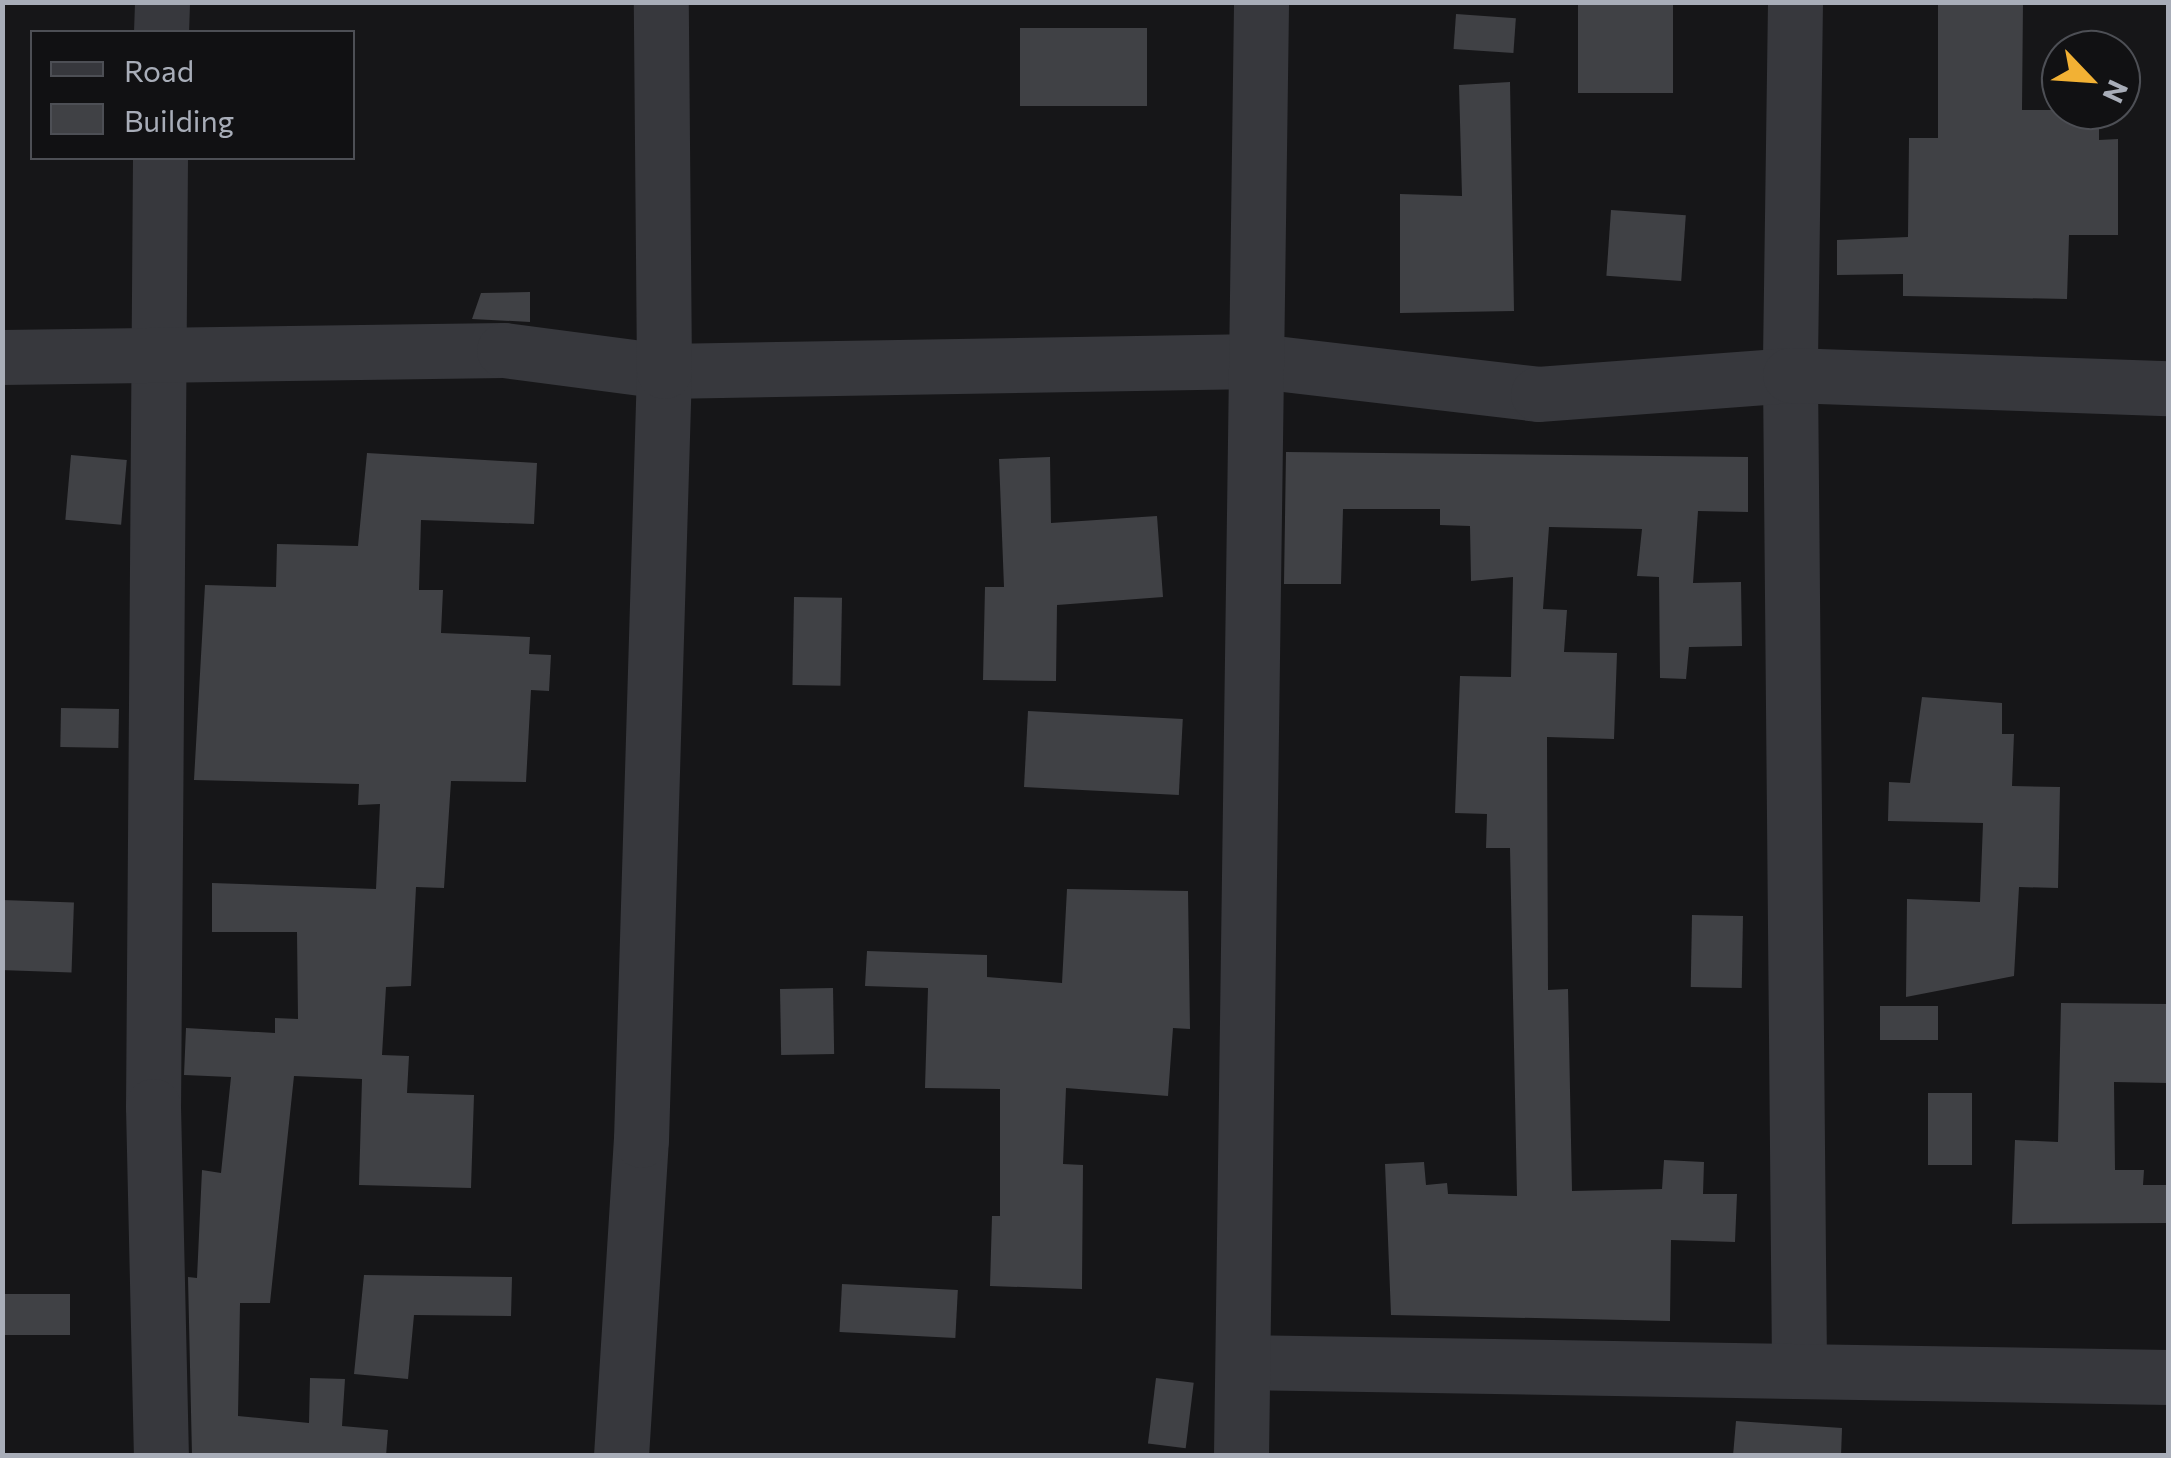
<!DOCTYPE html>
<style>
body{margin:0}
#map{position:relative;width:2171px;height:1458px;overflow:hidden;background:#161618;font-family:Commissioner,sans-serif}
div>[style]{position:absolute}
.building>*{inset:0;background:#404145;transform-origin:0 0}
.minor>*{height:55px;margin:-27.5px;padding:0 27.5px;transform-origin:27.5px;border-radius:27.5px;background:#37383d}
span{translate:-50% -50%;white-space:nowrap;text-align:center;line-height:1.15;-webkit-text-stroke:10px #111113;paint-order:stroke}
.frame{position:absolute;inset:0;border:5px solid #a8adb8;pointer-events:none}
.legend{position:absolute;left:30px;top:30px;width:325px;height:130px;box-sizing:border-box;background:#111113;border:2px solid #4d4f55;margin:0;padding:12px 18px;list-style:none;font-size:30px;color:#a8adb8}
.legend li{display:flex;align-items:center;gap:20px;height:50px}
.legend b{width:50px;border:2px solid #4d4f55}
.north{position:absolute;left:2041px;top:30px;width:100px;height:100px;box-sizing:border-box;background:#111113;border:2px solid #4d4f55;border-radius:50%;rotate:115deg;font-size:28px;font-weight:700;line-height:40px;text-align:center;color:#a8adb8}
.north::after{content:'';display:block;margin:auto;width:35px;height:45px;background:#f2b134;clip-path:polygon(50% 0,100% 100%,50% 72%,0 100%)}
</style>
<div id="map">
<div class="building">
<i style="left:1578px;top:2px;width:95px;height:91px"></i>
<i style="clip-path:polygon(1938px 2px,2023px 2px,2022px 110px,2099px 110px,2099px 140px,2118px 139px,2118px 235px,2069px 235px,2067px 299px,1903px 296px,1903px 274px,1837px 275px,1837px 240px,1908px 237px,1909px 138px,1938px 138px)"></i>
<i style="left:1456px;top:14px;width:60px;height:35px;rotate:4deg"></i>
<i style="left:1020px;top:28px;width:127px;height:78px"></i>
<i style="clip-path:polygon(1510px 82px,1514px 311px,1400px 313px,1400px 194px,1462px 196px,1459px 85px)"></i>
<i style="left:1611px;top:210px;width:75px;height:66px;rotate:4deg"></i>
<i style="clip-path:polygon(530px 292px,530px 322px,472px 319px,481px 293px)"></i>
<i style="clip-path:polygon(1286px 452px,1748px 457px,1748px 512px,1698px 511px,1693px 583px,1741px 582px,1742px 646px,1689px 647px,1686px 679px,1660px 678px,1659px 577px,1637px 576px,1642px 529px,1549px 527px,1543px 609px,1567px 610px,1564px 652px,1617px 653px,1614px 739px,1547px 737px,1548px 990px,1568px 989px,1572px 1191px,1662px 1189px,1664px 1160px,1704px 1162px,1703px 1194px,1737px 1194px,1735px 1242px,1671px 1240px,1670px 1321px,1391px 1315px,1385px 1164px,1424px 1162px,1426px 1185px,1447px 1183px,1448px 1194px,1517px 1196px,1510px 848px,1486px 848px,1487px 814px,1455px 813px,1460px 676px,1511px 677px,1513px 577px,1471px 581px,1470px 526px,1440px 525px,1440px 509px,1343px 509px,1341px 584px,1284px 584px)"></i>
<i style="clip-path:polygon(367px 453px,537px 463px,534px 524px,421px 520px,419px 590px,443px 590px,441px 633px,530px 637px,529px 654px,551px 655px,549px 691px,531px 690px,526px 782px,451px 781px,444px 888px,416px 887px,411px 986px,386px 987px,382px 1055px,409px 1056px,407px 1093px,474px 1095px,471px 1188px,359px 1185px,362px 1079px,294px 1076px,270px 1303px,240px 1303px,238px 1416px,309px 1423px,310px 1378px,345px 1379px,342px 1426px,388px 1430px,386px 1456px,192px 1456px,188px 1277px,197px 1278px,202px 1170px,221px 1173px,231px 1077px,184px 1075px,186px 1028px,275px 1033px,275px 1018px,298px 1019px,297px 932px,212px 932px,212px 883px,376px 889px,380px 804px,358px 805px,359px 784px,194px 780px,205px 585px,276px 587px,277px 544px,358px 546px)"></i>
<i style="left:71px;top:455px;width:56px;height:65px;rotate:5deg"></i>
<i style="clip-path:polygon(1050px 457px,1051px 523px,1157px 516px,1163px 597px,1057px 605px,1056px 681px,983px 680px,985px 587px,1004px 587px,999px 459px)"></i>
<i style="left:794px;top:597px;width:48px;height:88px;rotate:1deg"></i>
<i style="clip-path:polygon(1922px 697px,2002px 703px,2002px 734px,2014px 734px,2012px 786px,2060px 787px,2058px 888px,2019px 887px,2014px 976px,1906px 997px,1907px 899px,1980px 902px,1983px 823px,1888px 821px,1889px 782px,1910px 783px)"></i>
<i style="left:61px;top:708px;width:58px;height:39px;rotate:1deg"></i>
<i style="left:1028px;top:711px;width:155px;height:76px;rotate:3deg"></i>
<i style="clip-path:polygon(1067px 889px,1188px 891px,1190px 1029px,1173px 1028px,1168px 1096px,1066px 1088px,1063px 1164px,1083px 1165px,1082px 1289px,990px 1286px,992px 1216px,1000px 1216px,1000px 1089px,925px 1088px,928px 988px,865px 986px,867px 951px,987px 955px,987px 977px,1062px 983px)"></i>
<i style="left:2px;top:900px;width:72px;height:70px;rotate:2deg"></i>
<i style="left:1692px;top:915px;width:51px;height:72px;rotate:1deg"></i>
<i style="left:833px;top:988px;width:66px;height:53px;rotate:89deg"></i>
<i style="clip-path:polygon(2061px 1003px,2168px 1004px,2168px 1083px,2114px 1082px,2115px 1170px,2144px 1170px,2143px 1185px,2168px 1185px,2168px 1223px,2012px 1224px,2015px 1140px,2058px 1142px)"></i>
<i style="left:1880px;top:1006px;width:58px;height:34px"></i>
<i style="left:1972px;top:1093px;width:72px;height:44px;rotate:90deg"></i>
<i style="clip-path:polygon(364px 1275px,512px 1277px,511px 1316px,414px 1315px,408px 1379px,354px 1374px)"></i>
<i style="left:842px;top:1284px;width:116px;height:48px;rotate:3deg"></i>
<i style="left:2px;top:1294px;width:68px;height:41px"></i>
<i style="left:1156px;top:1378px;width:38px;height:66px;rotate:7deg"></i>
<i style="clip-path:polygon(1736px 1421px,1842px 1428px,1841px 1456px,1733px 1456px)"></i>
</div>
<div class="minor">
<i style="left:1795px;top:2px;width:373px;rotate:90.8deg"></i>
<i style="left:1790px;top:375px;width:996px;rotate:89.48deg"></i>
<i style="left:161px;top:32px;width:30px;rotate:-88deg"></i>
<i style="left:160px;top:158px;width:948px;rotate:90.42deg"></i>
<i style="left:153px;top:1106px;width:350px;rotate:88.7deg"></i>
<i style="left:2px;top:357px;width:502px;rotate:-0.8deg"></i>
<i style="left:504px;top:350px;width:161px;rotate:7.5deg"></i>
<i style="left:664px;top:371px;width:594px;rotate:-0.96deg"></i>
<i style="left:1258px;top:361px;width:282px;rotate:6.7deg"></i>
<i style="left:1538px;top:394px;width:253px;rotate:-4.3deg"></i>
<i style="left:1790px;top:375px;width:378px;rotate:2deg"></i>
<i style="left:1243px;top:1362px;width:925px;rotate:0.93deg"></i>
<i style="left:621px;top:1456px;width:317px;rotate:-86.4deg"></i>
<i style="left:641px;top:1140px;width:769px;rotate:-88.29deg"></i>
<i style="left:664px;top:371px;width:369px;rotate:-90.5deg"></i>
<i style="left:1241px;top:1456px;width:1454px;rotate:-89.21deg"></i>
</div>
<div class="frame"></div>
<ul class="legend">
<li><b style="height:12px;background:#37383d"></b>Road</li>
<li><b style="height:28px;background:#404145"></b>Building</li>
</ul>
<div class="north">N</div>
</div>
